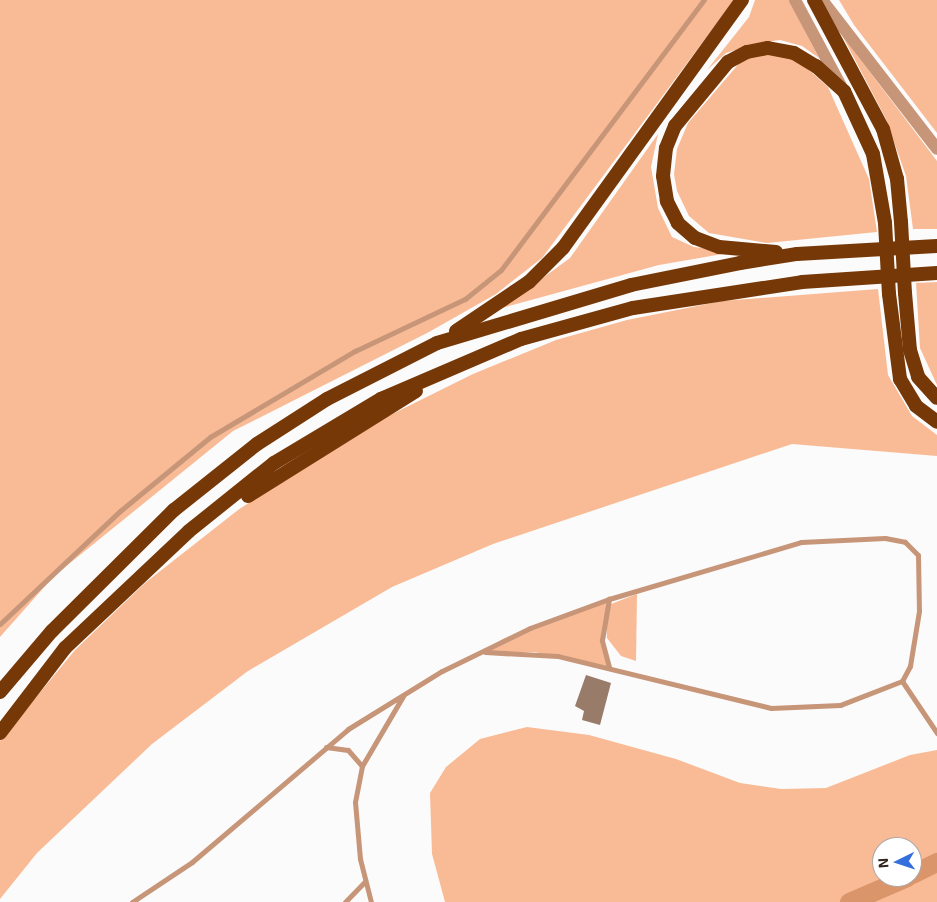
<!DOCTYPE html>
<style>
body{margin:0}
#map{position:relative;width:937px;height:902px;overflow:hidden;background:#fbfbfb;font-family:"Exo 2",sans-serif}
div>[style]{position:absolute}
.green>*{inset:0;background:#f9bb96}
.river>*{height:19px;margin:-9.5px;padding:0 9.5px;transform-origin:9.5px;border-radius:9.5px;background:#db956b}
.building>*{inset:0;background:#997b6a}
.service>*{height:5px;margin:-2.5px;padding:0 2.5px;transform-origin:2.5px;border-radius:2.5px;background:#c79578}
.tertiary>*{height:12px;margin:-6px;padding:0 6px;transform-origin:6px;border-radius:6px;background:#c79578}
.trunk>*{height:14px;margin:-7px;padding:0 7px;transform-origin:7px;border-radius:7px;background:#773808}
.trunk-bridge>*{height:14px;margin:-7px;padding:0 7px;transform-origin:7px;border-radius:7px;background:#773808}
span{translate:-50% -50%;white-space:nowrap;text-align:center;line-height:1.15;-webkit-text-stroke:5px #fff;paint-order:stroke}
.north{position:absolute;left:872px;top:837px;width:50px;height:50px;box-sizing:border-box;background:#fff;border:1px solid #aca7a5;border-radius:50%;rotate:266deg;font-size:14px;font-weight:700;line-height:20px;text-align:center;color:#30241d}
.north::after{content:'';display:block;margin:auto;width:18px;height:22px;background:#356edd;clip-path:polygon(50% 0,100% 100%,50% 72%,0 100%)}
</style>
<div id="map">
<div class="green">
<i style="clip-path:polygon(0 0,734px 0,542px 258px,496px 294px,429px 332px,233px 431px,54px 576px,0 637px)"></i>
<i style="clip-path:polygon(755px 0,789px 0,819px 58px,802px 46px,780px 40px,758px 43px,726px 53px,707px 70px,749px 17px)"></i>
<i style="clip-path:polygon(839px 0,937px 0,937px 133px,854px 25px)"></i>
<i style="clip-path:polygon(842px 35px,937px 161px,937px 229px,913px 229px,906px 176px,886px 119px)"></i>
<i style="clip-path:polygon(774px 52px,800px 62px,828px 87px,869px 179px,877px 232px,767px 243px,709px 233px,689px 216px,677px 191px,674px 174px,677px 149px,688px 123px,742px 60px)"></i>
<i style="clip-path:polygon(658px 134px,651px 167px,658px 208px,672px 237px,694px 247px,734px 252px,659px 265px,502px 308px,570px 258px)"></i>
<i style="clip-path:polygon(937px 282px,937px 385px,920px 348px,916px 283px)"></i>
<i style="clip-path:polygon(878px 289px,888px 375px,912px 416px,937px 435px,937px 456px,792px 444px,493px 544px,392px 587px,248px 671px,152px 744px,37px 853px,0 899px,0 741px,75px 650px,145px 583px,238px 510px,352px 434px,473px 374px,556px 340px,627px 320px,722px 301px)"></i>
<i style="clip-path:polygon(637px 594px,636px 661px,621px 656px,607px 638px,606px 619px,611px 604px)"></i>
<i style="clip-path:polygon(609px 599px,602px 640px,609px 667px,535px 652px,485px 652px,503px 639px)"></i>
<i style="clip-path:polygon(evenodd,527px 727px,589px 735px,676px 759px,740px 783px,781px 789px,826px 788px,910px 755px,937px 750px,937px 902px,445px 902px,432px 854px,430px 793px,446px 767px,480px 739px,527px 727px,882px 847px,912px 847px,912px 877px,882px 877px,882px 847px)"></i>
</div>
<div class="river">
<i style="left:912px;top:874px;width:28px;rotate:-26deg"></i>
<i style="left:849px;top:902px;width:63px;rotate:-23.3deg"></i>
</div>
<div class="building">
<i style="clip-path:polygon(586px 675px,611px 683px,600px 725px,582px 720px,584px 711px,575px 706px)"></i>
</div>
<div class="service">
<i style="left:0;top:624px;width:165px;rotate:-43.3deg"></i>
<i style="left:120px;top:511px;width:117px;rotate:-39.4deg"></i>
<i style="left:210px;top:437px;width:169px;rotate:-30.7deg"></i>
<i style="left:355px;top:351px;width:122px;rotate:-25.3deg"></i>
<i style="left:465px;top:299px;width:46px;rotate:-38.9deg"></i>
<i style="left:501px;top:270px;width:338px;rotate:-53.1deg"></i>
<i style="left:609px;top:667px;width:28px;rotate:-105deg"></i>
<i style="left:602px;top:640px;width:42px;rotate:-80.3deg"></i>
<i style="left:902px;top:681px;width:63px;rotate:56.1deg"></i>
<i style="left:326px;top:747px;width:22px;rotate:8deg"></i>
<i style="left:348px;top:750px;width:21px;rotate:49deg"></i>
<i style="left:132px;top:902px;width:72px;rotate:-33.7deg"></i>
<i style="left:192px;top:862px;width:205px;rotate:-40.4deg"></i>
<i style="left:348px;top:729px;width:110px;rotate:-31.7deg"></i>
<i style="left:442px;top:671px;width:98px;rotate:-26deg"></i>
<i style="left:530px;top:628px;width:84px;rotate:-20.2deg"></i>
<i style="left:609px;top:599px;width:200px;rotate:-16.5deg"></i>
<i style="left:801px;top:542px;width:84px;rotate:-2.7deg"></i>
<i style="left:885px;top:538px;width:20px;rotate:11deg"></i>
<i style="left:905px;top:542px;width:18px;rotate:45deg"></i>
<i style="left:918px;top:555px;width:56px;rotate:89deg"></i>
<i style="left:919px;top:611px;width:56px;rotate:99.3deg"></i>
<i style="left:910px;top:666px;width:17px;rotate:118deg"></i>
<i style="left:902px;top:681px;width:66px;rotate:158.8deg"></i>
<i style="left:840px;top:705px;width:69px;rotate:177.5deg"></i>
<i style="left:771px;top:708px;width:219px;rotate:-166.3deg"></i>
<i style="left:558px;top:656px;width:73px;rotate:-176.9deg"></i>
<i style="left:345px;top:902px;width:29px;rotate:-46deg"></i>
<i style="left:371px;top:902px;width:44px;rotate:-104.3deg"></i>
<i style="left:360px;top:859px;width:57px;rotate:-95deg"></i>
<i style="left:355px;top:802px;width:37px;rotate:-79deg"></i>
<i style="left:362px;top:766px;width:81px;rotate:-59.6deg"></i>
</div>
<div class="tertiary">
<i style="left:795px;top:0;width:98px;rotate:61.9deg"></i>
<i style="left:822px;top:0;width:188px;rotate:52.3deg"></i>
</div>
<div class="trunk">
<i style="left:814px;top:0;width:146px;rotate:61.9deg"></i>
<i style="left:883px;top:129px;width:52px;rotate:74.4deg"></i>
<i style="left:897px;top:179px;width:43px;rotate:84.7deg"></i>
<i style="left:776px;top:252px;width:57px;rotate:-175deg"></i>
<i style="left:719px;top:247px;width:26px;rotate:-159deg"></i>
<i style="left:695px;top:238px;width:23px;rotate:-139deg"></i>
<i style="left:678px;top:223px;width:25px;rotate:-117deg"></i>
<i style="left:667px;top:201px;width:25px;rotate:-99deg"></i>
<i style="left:663px;top:176px;width:28px;rotate:-84deg"></i>
<i style="left:666px;top:148px;width:24px;rotate:-68deg"></i>
<i style="left:675px;top:126px;width:83px;rotate:-50.4deg"></i>
<i style="left:728px;top:62px;width:21px;rotate:-28deg"></i>
<i style="left:747px;top:52px;width:21px;rotate:-11deg"></i>
<i style="left:768px;top:48px;width:26px;rotate:11deg"></i>
<i style="left:794px;top:53px;width:26px;rotate:31deg"></i>
<i style="left:816px;top:66px;width:38px;rotate:42deg"></i>
<i style="left:844px;top:91px;width:69px;rotate:65.3deg"></i>
<i style="left:873px;top:154px;width:70px;rotate:80.1deg"></i>
<i style="left:905px;top:293px;width:57px;rotate:85deg"></i>
<i style="left:910px;top:350px;width:28px;rotate:73deg"></i>
<i style="left:918px;top:377px;width:28px;rotate:48deg"></i>
<i style="left:889px;top:294px;width:86px;rotate:82.6deg"></i>
<i style="left:900px;top:379px;width:31px;rotate:59deg"></i>
<i style="left:916px;top:406px;width:26px;rotate:37deg"></i>
<i style="left:456px;top:331px;width:88px;rotate:-33.9deg"></i>
<i style="left:529px;top:282px;width:48px;rotate:-45deg"></i>
<i style="left:563px;top:248px;width:306px;rotate:-54.2deg"></i>
<i style="left:248px;top:496px;width:198px;rotate:-32deg"></i>
<i style="left:0;top:692px;width:80px;rotate:-49.6deg"></i>
<i style="left:52px;top:631px;width:172px;rotate:-44.8deg"></i>
<i style="left:174px;top:510px;width:106px;rotate:-38.5deg"></i>
<i style="left:257px;top:444px;width:83px;rotate:-32.7deg"></i>
<i style="left:327px;top:399px;width:123px;rotate:-27deg"></i>
<i style="left:437px;top:343px;width:202px;rotate:-16.6deg"></i>
<i style="left:631px;top:285px;width:111px;rotate:-11.4deg"></i>
<i style="left:740px;top:263px;width:58px;rotate:-9deg"></i>
<i style="left:797px;top:254px;width:140px;rotate:-3.3deg"></i>
<i style="left:0;top:733px;width:107px;rotate:-52.6deg"></i>
<i style="left:65px;top:648px;width:170px;rotate:-43.3deg"></i>
<i style="left:189px;top:531px;width:109px;rotate:-38.7deg"></i>
<i style="left:274px;top:463px;width:125px;rotate:-30.9deg"></i>
<i style="left:381px;top:399px;width:152px;rotate:-23.2deg"></i>
<i style="left:521px;top:339px;width:116px;rotate:-15.5deg"></i>
<i style="left:633px;top:308px;width:171px;rotate:-8.7deg"></i>
<i style="left:802px;top:282px;width:135px;rotate:-3.8deg"></i>
</div>
<div class="trunk-bridge">
<i style="left:901px;top:222px;width:71px;rotate:86.8deg"></i>
<i style="left:885px;top:223px;width:71px;rotate:86.8deg"></i>
</div>
<div class="north">N</div>
</div>
